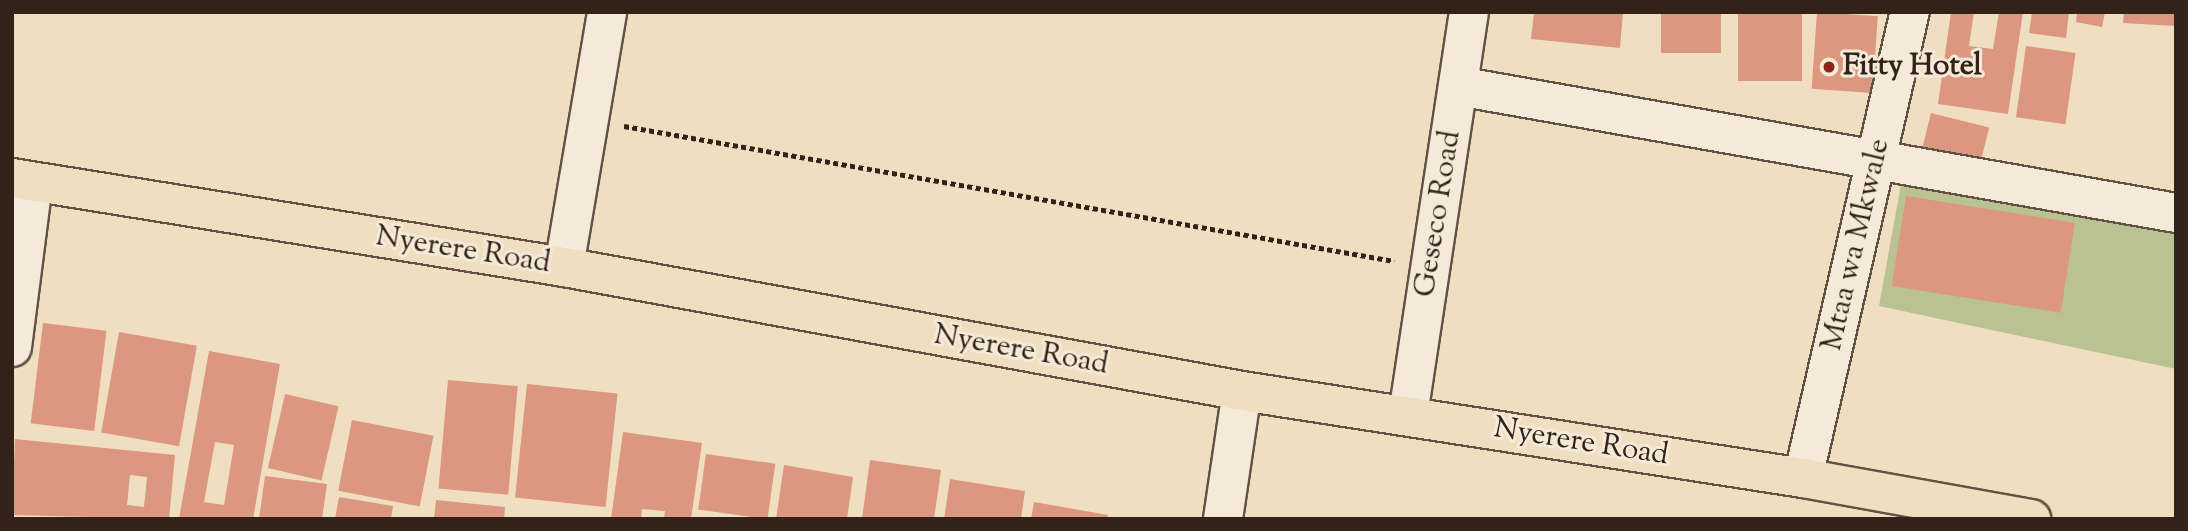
<!DOCTYPE html>
<style>
body{margin:0}
#map{position:relative;width:2188px;height:531px;overflow:hidden;background:#f0dec1;font-family:"Sorts Mill Goudy",serif}
div>[style]{position:absolute}
.green>*{inset:0;background:#bac192}
.building>*{inset:0;background:#db977f;transform-origin:0 0}
.path>*{height:4.5px;margin-top:-2.25px;transform-origin:0;background:repeating-linear-gradient(90deg,#33221a 0 5px,transparent 0 8.5px)}
.roads{filter:drop-shadow(2px 0 #625144) drop-shadow(-2px 0 #625144) drop-shadow(0 2px #625144) drop-shadow(0 -2px #625144)}
.street>*{height:38px;margin:-19px;padding:0 19px;transform-origin:19px;border-radius:19px;background:#f5ead7}
.highway>*{height:38px;margin:-19px;padding:0 19px;transform-origin:19px;border-radius:19px;background:#f0dec1}
.dots>*{width:19px;height:19px;translate:-50% -50%;box-sizing:border-box;border:4px solid #f5ead7;border-radius:50%}
span{translate:-50% -50%;white-space:nowrap;text-align:center;line-height:1.15;-webkit-text-stroke:6px #f5ead7;paint-order:stroke}
.poi-label{font-size:30px;color:#33221a;font-weight:700}
.left{translate:0 -50%;text-align:left}
.street-label{font-size:30px;color:#33221a}
.frame{position:absolute;inset:0;border:14px solid #33221a;pointer-events:none}
</style>
<div id="map">
<div class="green">
<i style="clip-path:polygon(1901px 184px,2176px 232px,2176px 369px,1879px 306px)"></i>
</div>
<div class="building">
<i style="clip-path:polygon(1534px 12px,1623px 12px,1620px 48px,1531px 39px)"></i>
<i style="left:1661px;top:12px;width:60px;height:41px"></i>
<i style="left:1738px;top:12px;width:64px;height:69px"></i>
<i style="left:1817px;top:12px;width:61px;height:77px;rotate:4deg"></i>
<i style="clip-path:polygon(1951px 12px,1974px 12px,1969px 46px,1993px 49px,1999px 12px,2023px 12px,2008px 114px,1938px 104px)"></i>
<i style="clip-path:polygon(2032px 12px,2069px 12px,2066px 38px,2029px 33px)"></i>
<i style="clip-path:polygon(2077px 12px,2105px 12px,2102px 27px,2076px 22px)"></i>
<i style="clip-path:polygon(2124px 12px,2176px 12px,2176px 26px,2123px 23px)"></i>
<i style="left:2026px;top:46px;width:50px;height:72px;rotate:8deg"></i>
<i style="left:1931px;top:113px;width:60px;height:36px;rotate:14deg"></i>
<i style="left:1906px;top:196px;width:171px;height:91px;rotate:9deg"></i>
<i style="left:43px;top:323px;width:64px;height:101px;rotate:7deg"></i>
<i style="left:119px;top:332px;width:79px;height:102px;rotate:10deg"></i>
<i style="clip-path:polygon(evenodd,209px 351px,280px 364px,253px 519px,179px 519px,209px 351px,215px 442px,234px 445px,224px 505px,204px 502px,215px 442px)"></i>
<i style="left:448px;top:380px;width:70px;height:109px;rotate:5deg"></i>
<i style="left:527px;top:384px;width:91px;height:114px;rotate:6deg"></i>
<i style="left:285px;top:394px;width:55px;height:76px;rotate:13deg"></i>
<i style="left:352px;top:420px;width:83px;height:72px;rotate:11deg"></i>
<i style="clip-path:polygon(623px 432px,702px 443px,691px 519px,664px 519px,665px 511px,642px 509px,641px 519px,611px 519px)"></i>
<i style="clip-path:polygon(evenodd,15px 439px,175px 455px,169px 519px,12px 515px,15px 439px,130px 475px,147px 477px,144px 507px,127px 505px,130px 475px)"></i>
<i style="left:706px;top:454px;width:70px;height:56px;rotate:8deg"></i>
<i style="clip-path:polygon(870px 460px,941px 470px,934px 519px,862px 519px)"></i>
<i style="clip-path:polygon(784px 465px,853px 477px,847px 519px,776px 519px)"></i>
<i style="clip-path:polygon(265px 476px,327px 484px,322px 519px,259px 519px)"></i>
<i style="clip-path:polygon(950px 479px,1025px 491px,1021px 519px,944px 519px)"></i>
<i style="clip-path:polygon(339px 497px,393px 506px,391px 519px,335px 519px)"></i>
<i style="clip-path:polygon(436px 500px,505px 507px,504px 519px,434px 519px)"></i>
<i style="clip-path:polygon(1034px 502px,1108px 515px,1107px 519px,1031px 519px)"></i>
</div>
<div class="path">
<i style="left:624px;top:126px;width:782px;rotate:9.94deg"></i>
</div>
<div class="roads">
<div class="street">
<i style="left:1458px;top:86px;width:729px;rotate:10.03deg"></i>
<i style="left:564px;top:267px;width:259px;rotate:-80.4deg"></i>
<i style="left:12px;top:347px;width:166px;rotate:-82.7deg"></i>
<i style="left:1408px;top:415px;width:408px;rotate:-81.4deg"></i>
<i style="left:1803px;top:478px;width:478px;rotate:-77.1deg"></i>
<i style="left:1223px;top:519px;width:129px;rotate:-81.6deg"></i>
</div>
<div class="highway">
<i style="left:12px;top:178px;width:559px;rotate:9.16deg"></i>
<i style="left:564px;top:267px;width:689px;rotate:10.36deg"></i>
<i style="left:1242px;top:391px;width:568px;rotate:8.82deg"></i>
<i style="left:1803px;top:478px;width:232px;rotate:10.2deg"></i>
</div>
</div>
<div class="dots">
<i style="left:1829px;top:67px;background:#8f2418"></i>
</div>
<div class="poi-label">
<span class="left" style="left:1843px;top:67px">Fitty Hotel</span>
</div>
<div class="street-label">
<span style="left:1439px;top:214px;rotate:-81deg">Geseco Road</span>
<span style="left:1857px;top:245px;rotate:-77deg">Mtaa wa Mkwale</span>
<span style="left:463px;top:251px;rotate:9deg">Nyerere Road</span>
<span style="left:1021px;top:351px;rotate:10deg">Nyerere Road</span>
<span style="left:1581px;top:443px;rotate:9deg">Nyerere Road</span>
</div>
<div class="frame"></div>
</div>
